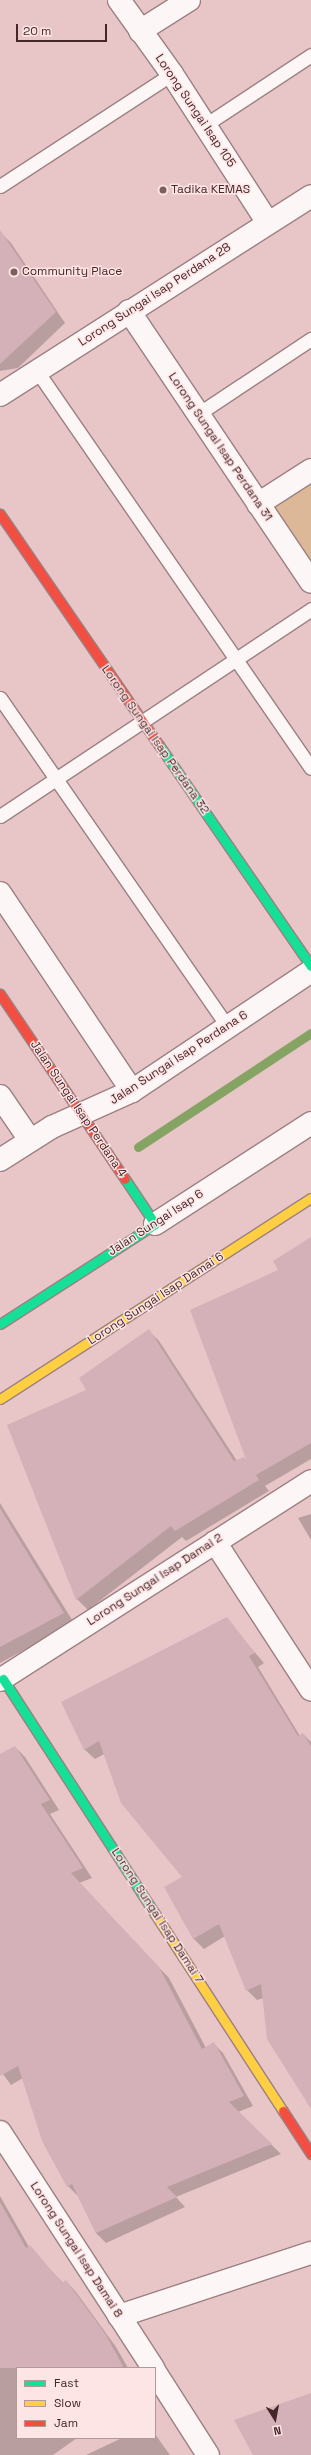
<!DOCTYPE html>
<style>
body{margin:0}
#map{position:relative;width:311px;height:2455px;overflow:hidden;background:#e8c6c7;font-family:"Space Grotesk",sans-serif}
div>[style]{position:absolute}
.green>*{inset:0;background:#ddb898}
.shadow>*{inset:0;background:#0003}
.stream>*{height:9px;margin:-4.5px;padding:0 4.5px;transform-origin:4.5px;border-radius:4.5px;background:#85a464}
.building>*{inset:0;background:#d4b0b9}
.roads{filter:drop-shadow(1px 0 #9c8082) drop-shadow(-1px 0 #9c8082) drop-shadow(0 1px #9c8082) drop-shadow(0 -1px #9c8082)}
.lane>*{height:13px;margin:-6.5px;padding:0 6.5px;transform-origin:6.5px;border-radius:6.5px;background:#fcf6f7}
.street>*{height:22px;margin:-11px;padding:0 11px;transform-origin:11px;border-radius:11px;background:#fcf6f7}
.fast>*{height:9px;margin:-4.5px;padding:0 4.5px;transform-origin:4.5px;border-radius:4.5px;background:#16e098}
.slow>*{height:9px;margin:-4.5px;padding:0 4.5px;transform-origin:4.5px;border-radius:4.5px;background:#ffcf43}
.jam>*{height:9px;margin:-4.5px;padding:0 4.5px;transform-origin:4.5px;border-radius:4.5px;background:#f24e42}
.dots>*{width:11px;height:11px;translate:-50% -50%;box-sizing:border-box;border:2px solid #fde4e5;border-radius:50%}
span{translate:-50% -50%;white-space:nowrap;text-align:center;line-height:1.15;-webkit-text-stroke:3px #fde4e5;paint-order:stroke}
.street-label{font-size:12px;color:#452729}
.poi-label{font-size:12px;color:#452729}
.left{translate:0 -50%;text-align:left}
.legend{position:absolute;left:16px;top:2367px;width:140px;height:72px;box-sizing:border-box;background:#fde4e5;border:1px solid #b3989a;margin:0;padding:5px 7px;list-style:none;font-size:12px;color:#452729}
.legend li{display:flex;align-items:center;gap:8px;height:20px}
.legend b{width:20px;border:1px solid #b3989a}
.north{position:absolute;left:255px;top:2399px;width:40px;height:40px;-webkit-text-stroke:3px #fde4e5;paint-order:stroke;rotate:169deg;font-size:11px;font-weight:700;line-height:16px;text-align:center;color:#452729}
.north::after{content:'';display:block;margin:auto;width:14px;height:18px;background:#452729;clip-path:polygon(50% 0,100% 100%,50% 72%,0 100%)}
.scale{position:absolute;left:16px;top:24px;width:91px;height:18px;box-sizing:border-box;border:2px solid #452729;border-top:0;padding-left:5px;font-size:12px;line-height:14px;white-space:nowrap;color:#452729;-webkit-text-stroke:3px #fde4e5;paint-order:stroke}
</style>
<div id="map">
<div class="green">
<i style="clip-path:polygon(311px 478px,311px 568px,270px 506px)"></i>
</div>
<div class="shadow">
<i style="clip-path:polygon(0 232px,11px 243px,65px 323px,18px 368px,0 371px)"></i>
<i style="clip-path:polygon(311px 1238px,311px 1459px,265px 1486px,269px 1491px,186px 1541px,182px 1537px,88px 1610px,77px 1599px,8px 1426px,87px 1391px,149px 1331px,159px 1341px,237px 1461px,244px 1458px,249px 1463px,279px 1270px)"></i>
<i style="clip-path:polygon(0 1503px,74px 1623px,0 1663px)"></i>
<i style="clip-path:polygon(311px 1514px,311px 1540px,298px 1518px)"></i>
<i style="clip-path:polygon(226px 1619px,264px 1663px,258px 1667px,300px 1736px,303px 1734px,311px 1742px,311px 2107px,264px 1998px,257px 2000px,247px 1990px,225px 1936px,204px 1949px,193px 1938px,184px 1877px,104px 1754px,95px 1759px,84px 1749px)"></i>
<i style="clip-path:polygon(15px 1747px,25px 1757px,59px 1810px,50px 1814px,92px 1878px,79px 1883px,169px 1978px,206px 2048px,214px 2044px,223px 2053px,253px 2106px,238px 2112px,281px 2154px,176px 2197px,185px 2207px,106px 2243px,96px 2233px,78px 2196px,68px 2186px,43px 2140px,23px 2078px,11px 2085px,0 2070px,0 1756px)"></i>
<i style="clip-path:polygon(0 2196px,29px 2247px,63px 2283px,66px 2281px,76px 2292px,116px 2347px,128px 2368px,17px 2368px,17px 2438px,77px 2438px,53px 2455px,0 2455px)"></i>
<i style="clip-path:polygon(155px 2434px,170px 2455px,86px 2455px,122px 2438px,155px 2438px)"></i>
</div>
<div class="stream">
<i style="left:138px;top:1147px;width:207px;rotate:-33.4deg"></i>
</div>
<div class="building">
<i style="clip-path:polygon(0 230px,56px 312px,0 364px)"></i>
<i style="clip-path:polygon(311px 1237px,311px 1443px,256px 1475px,259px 1480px,175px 1531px,171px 1526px,76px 1600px,7px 1425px,86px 1390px,79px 1378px,149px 1329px,234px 1461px,244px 1457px,247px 1462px,190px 1310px,278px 1270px,273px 1261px)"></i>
<i style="clip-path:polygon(0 1508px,64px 1613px,0 1647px)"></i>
<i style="clip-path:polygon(227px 1617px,255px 1653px,249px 1656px,298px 1736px,303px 1733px,311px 1746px,311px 2109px,267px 2039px,261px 1984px,246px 1991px,219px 1924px,193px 1939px,164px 1887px,182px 1877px,121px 1803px,99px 1741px,84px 1750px,61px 1702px)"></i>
<i style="clip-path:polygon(15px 1746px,50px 1800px,41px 1804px,83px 1868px,71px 1873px,159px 1967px,202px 2049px,214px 2042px,244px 2096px,229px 2102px,272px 2144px,167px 2187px,177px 2197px,96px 2233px,72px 2184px,67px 2187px,42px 2141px,18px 2066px,0 2076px,0 1754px)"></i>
<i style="clip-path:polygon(0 2202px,26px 2248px,30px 2245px,62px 2283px,66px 2280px,106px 2335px,124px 2368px,0 2368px)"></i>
<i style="clip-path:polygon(311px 2393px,311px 2455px,253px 2455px,234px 2420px)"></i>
</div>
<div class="roads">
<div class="lane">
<i style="left:205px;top:125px;width:127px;rotate:-33.4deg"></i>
<i style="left:0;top:186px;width:205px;rotate:-33.1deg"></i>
<i style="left:37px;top:371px;width:482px;rotate:55.4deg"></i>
<i style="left:198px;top:414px;width:136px;rotate:-33.6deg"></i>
<i style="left:0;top:698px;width:400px;rotate:55.3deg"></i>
<i style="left:0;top:816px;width:374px;rotate:-33.6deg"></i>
</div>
<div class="street">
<i style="left:119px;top:0;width:91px;rotate:54.4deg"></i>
<i style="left:172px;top:74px;width:177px;rotate:57.2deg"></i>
<i style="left:140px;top:31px;width:58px;rotate:-32.3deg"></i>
<i style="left:129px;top:311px;width:326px;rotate:56.1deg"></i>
<i style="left:0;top:395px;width:369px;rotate:-32.6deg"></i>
<i style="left:258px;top:504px;width:63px;rotate:-32.7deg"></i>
<i style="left:0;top:893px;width:238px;rotate:56.3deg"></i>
<i style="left:0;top:1096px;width:53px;rotate:55.7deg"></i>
<i style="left:0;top:1160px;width:62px;rotate:-32.4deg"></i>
<i style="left:52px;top:1127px;width:88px;rotate:-24.2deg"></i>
<i style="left:132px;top:1091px;width:216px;rotate:-33.8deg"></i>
<i style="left:155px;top:1224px;width:186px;rotate:-32.9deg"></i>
<i style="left:215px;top:1542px;width:176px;rotate:57deg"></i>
<i style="left:0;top:1680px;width:369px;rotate:-32.6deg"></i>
<i style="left:0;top:2132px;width:281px;rotate:57deg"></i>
<i style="left:119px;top:2316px;width:202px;rotate:-18.2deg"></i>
<i style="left:155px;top:2372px;width:98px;rotate:57.4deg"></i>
</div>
<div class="fast">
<i style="left:159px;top:745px;width:268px;rotate:55.5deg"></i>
<i style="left:0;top:1324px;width:184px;rotate:-32.8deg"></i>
<i style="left:155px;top:1224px;width:54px;rotate:-123.7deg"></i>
<i style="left:3px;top:1679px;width:280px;rotate:57.1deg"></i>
</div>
<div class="slow">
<i style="left:0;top:1399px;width:370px;rotate:-32.9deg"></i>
<i style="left:155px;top:1914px;width:235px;rotate:57deg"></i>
</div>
<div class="jam">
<i style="left:0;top:514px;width:280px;rotate:55.5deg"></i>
<i style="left:0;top:994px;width:223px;rotate:56deg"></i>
<i style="left:283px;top:2111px;width:51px;rotate:56.9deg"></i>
</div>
</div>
<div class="dots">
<i style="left:163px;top:190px;background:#7e5f60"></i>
<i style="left:14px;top:272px;background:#7e5f60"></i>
</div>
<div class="street-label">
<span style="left:195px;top:111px;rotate:56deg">Lorong Sungai Isap 105</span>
<span style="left:155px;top:295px;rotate:-33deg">Lorong Sungai Isap Perdana 28</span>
<span style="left:220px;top:447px;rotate:56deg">Lorong Sungai Isap Perdana 31</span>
<span style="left:155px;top:740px;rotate:55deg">Lorong Sungai Isap Perdana 32</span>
<span style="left:179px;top:1058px;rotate:-33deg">Jalan Sungai Isap Perdana 6</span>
<span style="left:78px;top:1109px;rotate:56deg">Jalan Sungai Isap Perdana 4</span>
<span style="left:156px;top:1223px;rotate:-33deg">Jalan Sungai Isap 6</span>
<span style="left:156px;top:1299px;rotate:-33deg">Lorong Sungai Isap Damai 6</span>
<span style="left:155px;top:1580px;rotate:-33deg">Lorong Sungai Isap Damai 2</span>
<span style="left:157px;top:1916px;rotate:57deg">Lorong Sungai Isap Damai 7</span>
<span style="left:76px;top:2250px;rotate:57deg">Lorong Sungai Isap Damai 8</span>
</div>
<div class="poi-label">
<span class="left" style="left:171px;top:190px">Tadika KEMAS</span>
<span class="left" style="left:22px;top:272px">Community Place</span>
</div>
<ul class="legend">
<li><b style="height:5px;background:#16e098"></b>Fast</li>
<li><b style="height:5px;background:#ffcf43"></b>Slow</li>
<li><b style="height:5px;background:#f24e42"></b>Jam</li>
</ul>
<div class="north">N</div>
<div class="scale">20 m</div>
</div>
